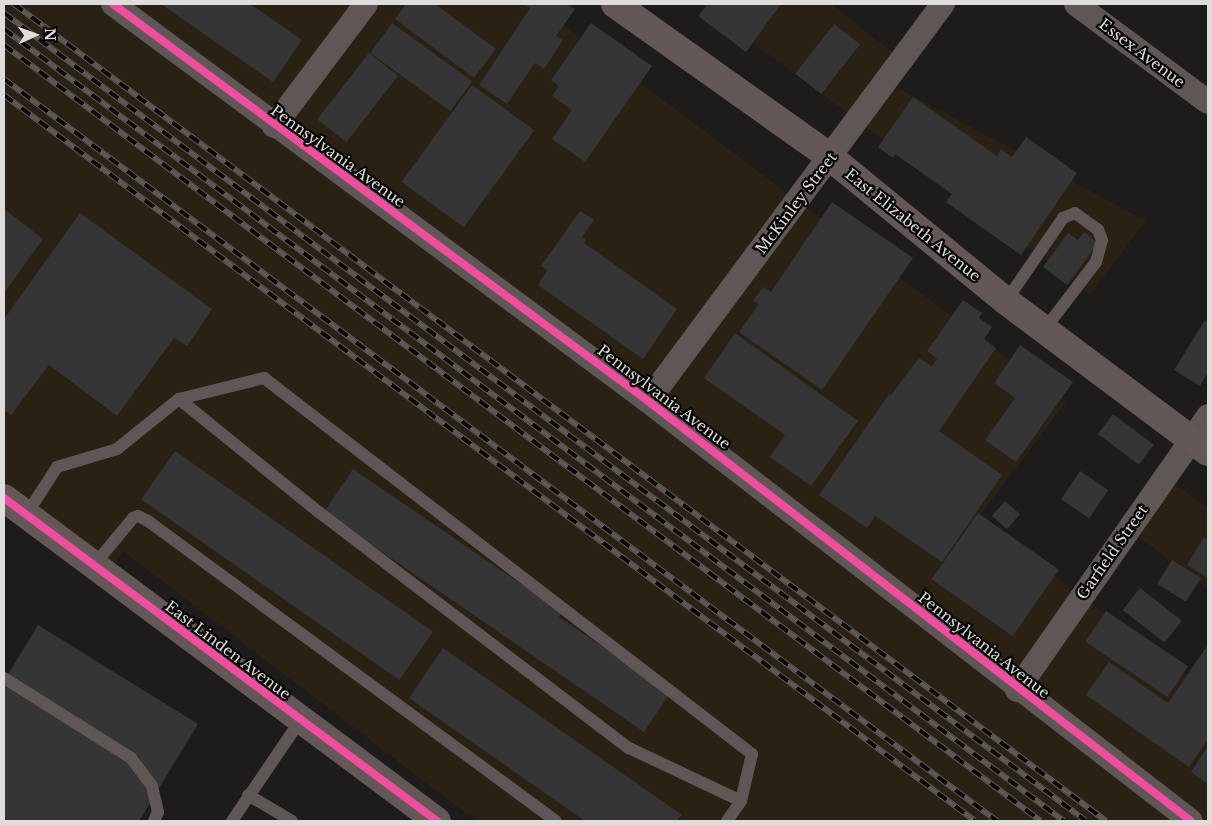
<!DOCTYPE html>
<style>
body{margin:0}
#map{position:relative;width:1212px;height:825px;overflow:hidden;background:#1d1c1b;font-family:"Libre Baskerville",serif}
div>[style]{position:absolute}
.industrial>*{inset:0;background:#292113}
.building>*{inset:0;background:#353535;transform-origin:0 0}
.lane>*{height:12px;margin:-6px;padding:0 6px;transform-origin:6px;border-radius:6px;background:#5f5755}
.street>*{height:24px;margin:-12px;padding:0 12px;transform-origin:12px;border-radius:12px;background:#5f5755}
.secondary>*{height:28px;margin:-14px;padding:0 14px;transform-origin:14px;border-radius:14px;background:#635857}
.rail>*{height:5.5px;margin-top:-2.75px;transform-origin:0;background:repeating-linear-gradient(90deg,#070706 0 11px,#5e5857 0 22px);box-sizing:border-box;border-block:1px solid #5e5857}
.cycleway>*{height:8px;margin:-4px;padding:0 4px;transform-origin:4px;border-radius:4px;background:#ef4d9e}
span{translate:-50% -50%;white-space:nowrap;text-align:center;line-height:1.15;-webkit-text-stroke:4.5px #070706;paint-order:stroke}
.street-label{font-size:15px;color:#dedddc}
.frame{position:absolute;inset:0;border:5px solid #dedddc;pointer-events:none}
.north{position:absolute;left:10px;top:10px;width:50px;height:50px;-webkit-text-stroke:4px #070706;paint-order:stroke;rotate:88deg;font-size:14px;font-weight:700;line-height:20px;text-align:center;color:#dedddc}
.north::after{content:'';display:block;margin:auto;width:18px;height:22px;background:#dedddc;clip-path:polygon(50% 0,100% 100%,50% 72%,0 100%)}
</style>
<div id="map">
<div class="industrial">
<i style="clip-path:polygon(4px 4px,535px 4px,1066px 402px,977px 519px,1187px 674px,1208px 644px,1208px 821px,476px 821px,123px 551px,105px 577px,4px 502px)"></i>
<i style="clip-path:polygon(701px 4px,831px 4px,902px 60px,885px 81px,1146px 221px,1090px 294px)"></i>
<i style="clip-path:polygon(1172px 482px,1208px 508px,1208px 589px,1134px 533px)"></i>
</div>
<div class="building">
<i style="clip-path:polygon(161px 4px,250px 4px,302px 40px,273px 82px)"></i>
<i style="clip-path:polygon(406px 4px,435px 4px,496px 49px,474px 78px,395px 19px)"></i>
<i style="clip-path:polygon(523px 4px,566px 4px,575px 9px,556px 36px,563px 40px,544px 69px,535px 63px,507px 104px,479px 85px,530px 8px)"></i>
<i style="clip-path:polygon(708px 4px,781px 4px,746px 52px,698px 16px)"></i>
<i style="left:392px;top:23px;width:99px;height:37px;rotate:36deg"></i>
<i style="clip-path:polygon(591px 23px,652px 66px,585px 162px,552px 139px,572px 110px,552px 96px,559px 86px,551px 80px)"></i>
<i style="left:834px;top:24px;width:33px;height:63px;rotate:38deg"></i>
<i style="left:369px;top:53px;width:37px;height:84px;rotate:38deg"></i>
<i style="left:472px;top:85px;width:77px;height:120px;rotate:36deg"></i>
<i style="clip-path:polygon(913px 97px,997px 156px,1001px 150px,1012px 157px,1026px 137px,1077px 173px,1021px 255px,946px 202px,952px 194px,895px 154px,893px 158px,878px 147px)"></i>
<i style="clip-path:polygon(832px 202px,913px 258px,822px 390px,739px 332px,759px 304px,753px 301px,763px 287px,771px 292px)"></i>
<i style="clip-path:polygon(4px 209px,43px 239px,4px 293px)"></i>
<i style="clip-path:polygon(580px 211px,594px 220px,582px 237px,586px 240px,584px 243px,677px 309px,643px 359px,538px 285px,547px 270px,541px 266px)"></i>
<i style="clip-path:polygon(80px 213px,212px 309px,187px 346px,174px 338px,117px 416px,49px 365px,11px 415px,4px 410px,4px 319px)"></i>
<i style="clip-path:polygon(1084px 232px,1098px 243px,1067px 285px,1043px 267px,1068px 233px,1078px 240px)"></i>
<i style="clip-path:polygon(963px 300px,982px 313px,979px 318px,992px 327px,984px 339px,996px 348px,939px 431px,1002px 475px,942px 562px,875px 516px,867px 528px,819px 495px,889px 394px,891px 395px,919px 358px,932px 366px,937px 359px,927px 351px)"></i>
<i style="clip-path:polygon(1205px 320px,1208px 322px,1208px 372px,1200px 386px,1174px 370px)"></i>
<i style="clip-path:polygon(735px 333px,858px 421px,811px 486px,770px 457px,785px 435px,704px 378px)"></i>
<i style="clip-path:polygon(1020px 345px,1073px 382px,1016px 462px,985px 440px,1015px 398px,994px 383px)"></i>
<i style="left:1113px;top:414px;width:51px;height:25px;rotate:37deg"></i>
<i style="left:175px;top:451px;width:315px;height:59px;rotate:35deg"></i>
<i style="clip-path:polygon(353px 469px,562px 612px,559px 617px,670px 693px,644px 732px,324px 512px)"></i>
<i style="left:1080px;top:471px;width:34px;height:34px;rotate:34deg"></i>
<i style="left:1005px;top:501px;width:20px;height:20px;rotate:41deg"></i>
<i style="left:978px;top:513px;width:99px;height:81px;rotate:35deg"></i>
<i style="clip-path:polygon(1204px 537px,1208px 540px,1208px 578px,1187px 565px)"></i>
<i style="left:1172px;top:560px;width:34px;height:28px;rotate:32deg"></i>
<i style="left:1140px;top:588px;width:53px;height:28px;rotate:38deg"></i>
<i style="left:1106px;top:611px;width:99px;height:37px;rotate:34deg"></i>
<i style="clip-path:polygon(38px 625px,198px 724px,139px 821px,4px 821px,4px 681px)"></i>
<i style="clip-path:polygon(1208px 645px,1208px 739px,1189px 767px,1086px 695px,1109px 662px,1168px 703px)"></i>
<i style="clip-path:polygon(443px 648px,682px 815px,677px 821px,585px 821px,409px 698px)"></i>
<i style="clip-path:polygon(1208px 746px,1208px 784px,1191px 772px)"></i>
</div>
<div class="lane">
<i style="left:1006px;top:301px;width:101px;rotate:-55.5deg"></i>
<i style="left:1063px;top:218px;width:13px;rotate:-23deg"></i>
<i style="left:1075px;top:213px;width:29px;rotate:36deg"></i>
<i style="left:1098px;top:230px;width:11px;rotate:68deg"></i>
<i style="left:1102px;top:240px;width:23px;rotate:105deg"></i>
<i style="left:1096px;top:262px;width:86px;rotate:127.4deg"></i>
<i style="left:179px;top:399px;width:88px;rotate:-13.9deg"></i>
<i style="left:264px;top:378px;width:616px;rotate:37.61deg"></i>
<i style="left:752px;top:754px;width:48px;rotate:103.2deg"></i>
<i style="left:26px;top:515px;width:57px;rotate:-57.1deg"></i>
<i style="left:57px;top:467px;width:63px;rotate:-16.7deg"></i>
<i style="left:117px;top:449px;width:80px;rotate:-38.9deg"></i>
<i style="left:179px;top:399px;width:181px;rotate:39deg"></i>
<i style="left:320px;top:513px;width:388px;rotate:37.3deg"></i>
<i style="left:629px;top:748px;width:124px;rotate:25.3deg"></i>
<i style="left:741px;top:801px;width:24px;rotate:125deg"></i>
<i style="left:94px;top:565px;width:61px;rotate:-50.3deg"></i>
<i style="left:133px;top:518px;width:5px;rotate:-22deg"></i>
<i style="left:138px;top:516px;width:11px;rotate:27deg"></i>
<i style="left:148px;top:521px;width:506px;rotate:36.33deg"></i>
<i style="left:4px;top:678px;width:150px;rotate:32.2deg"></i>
<i style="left:131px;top:758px;width:35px;rotate:53deg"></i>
<i style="left:152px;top:786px;width:27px;rotate:77deg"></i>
<i style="left:158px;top:812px;width:10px;rotate:114deg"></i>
<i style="left:248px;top:795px;width:51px;rotate:30.6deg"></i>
<i style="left:232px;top:821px;width:121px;rotate:-55.8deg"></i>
</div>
<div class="street">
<i style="left:113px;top:4px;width:666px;rotate:36.58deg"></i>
<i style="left:648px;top:401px;width:686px;rotate:37.72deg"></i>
<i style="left:1076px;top:4px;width:164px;rotate:36.6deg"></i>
<i style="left:274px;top:126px;width:153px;rotate:-53deg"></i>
<i style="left:648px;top:401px;width:495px;rotate:-53.4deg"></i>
<i style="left:1017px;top:690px;width:334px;rotate:-55.1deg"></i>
</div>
<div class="secondary">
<i style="left:615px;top:4px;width:264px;rotate:35.4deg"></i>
<i style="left:830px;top:157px;width:227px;rotate:39.3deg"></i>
<i style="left:1006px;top:301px;width:252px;rotate:36.8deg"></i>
<i style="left:4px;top:498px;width:540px;rotate:36.72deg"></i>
</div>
<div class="rail">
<i style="left:14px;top:4px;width:1364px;rotate:36.8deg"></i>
<i style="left:4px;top:13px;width:1350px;rotate:36.75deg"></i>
<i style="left:4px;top:29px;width:1323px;rotate:36.77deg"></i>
<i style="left:4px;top:45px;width:1295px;rotate:36.81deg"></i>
<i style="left:4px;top:79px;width:1240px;rotate:36.77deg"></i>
<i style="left:4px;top:95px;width:1212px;rotate:36.78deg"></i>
</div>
<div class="cycleway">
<i style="left:113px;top:4px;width:666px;rotate:36.58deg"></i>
<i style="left:648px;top:401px;width:686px;rotate:37.72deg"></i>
<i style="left:4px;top:498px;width:540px;rotate:36.72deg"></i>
</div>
<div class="street-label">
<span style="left:1142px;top:53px;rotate:37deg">Essex Avenue</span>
<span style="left:338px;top:156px;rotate:36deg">Pennsylvania Avenue</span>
<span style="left:796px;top:203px;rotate:-53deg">McKinley Street</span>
<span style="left:913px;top:225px;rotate:39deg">East Elizabeth Avenue</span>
<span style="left:664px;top:397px;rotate:37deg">Pennsylvania Avenue</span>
<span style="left:1112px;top:552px;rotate:-55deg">Garfield Street</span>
<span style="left:984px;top:645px;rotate:38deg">Pennsylvania Avenue</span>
<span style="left:228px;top:650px;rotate:37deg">East Linden Avenue</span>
</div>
<div class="frame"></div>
<div class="north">N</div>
</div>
